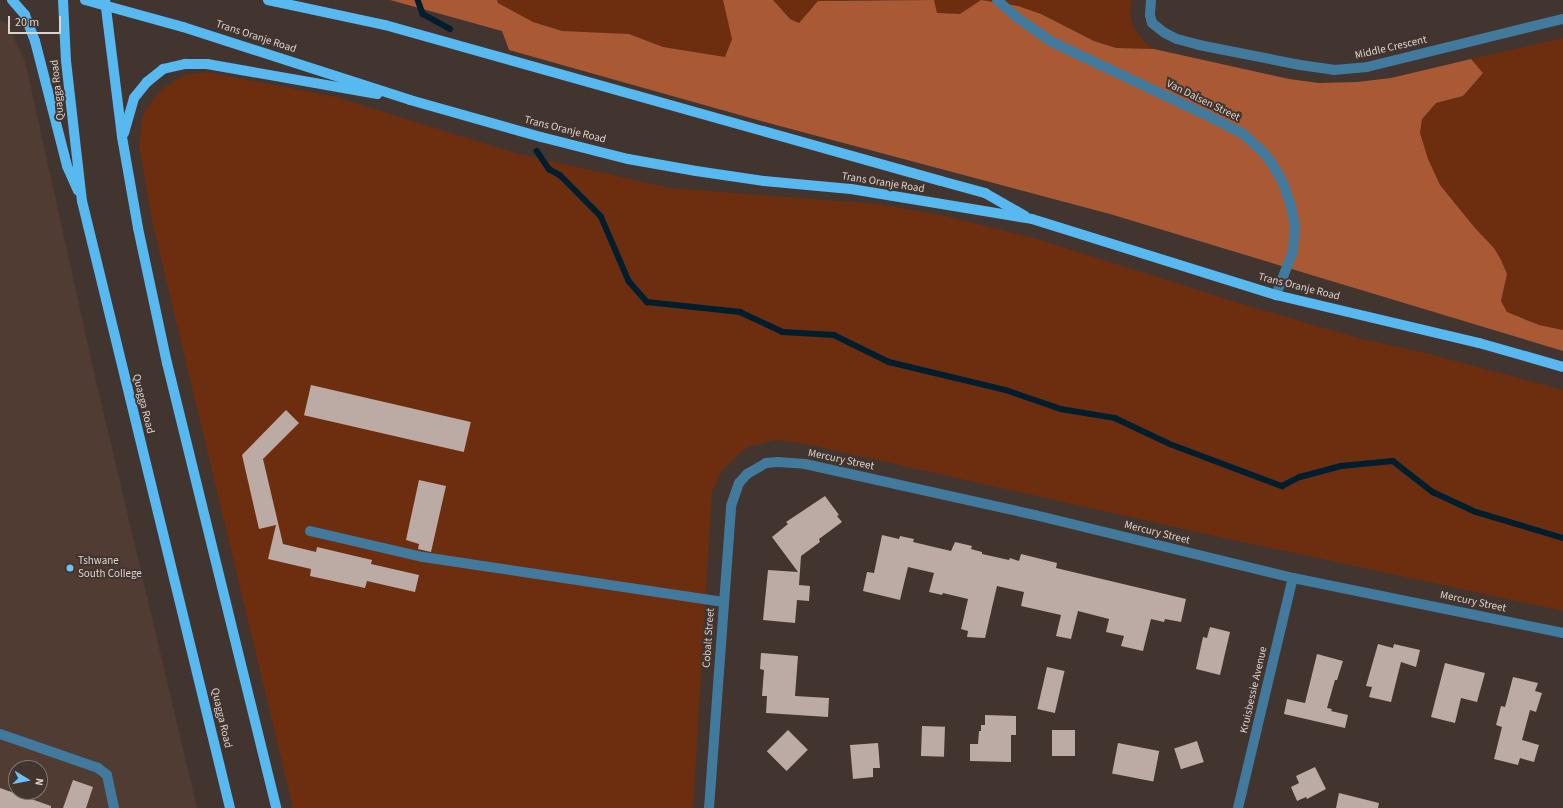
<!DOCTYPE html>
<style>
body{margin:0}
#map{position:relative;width:1563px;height:808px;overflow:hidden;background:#42342e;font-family:"Source Sans 3",sans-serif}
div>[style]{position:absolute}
.built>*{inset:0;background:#513c33}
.green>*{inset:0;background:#6d2e10}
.forest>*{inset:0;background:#aa5935}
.stream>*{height:5.5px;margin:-2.75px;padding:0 2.75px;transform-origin:2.75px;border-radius:2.75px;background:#011e2e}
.building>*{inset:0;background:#bcaba4;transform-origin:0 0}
.minor>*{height:10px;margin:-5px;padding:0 5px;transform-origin:5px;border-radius:5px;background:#417a9c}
.major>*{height:10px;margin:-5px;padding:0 5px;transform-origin:5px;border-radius:5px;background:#58b9f0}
.dots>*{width:11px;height:11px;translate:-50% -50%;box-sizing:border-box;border:2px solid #42342e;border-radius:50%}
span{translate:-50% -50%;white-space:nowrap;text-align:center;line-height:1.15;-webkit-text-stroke:4px #42342e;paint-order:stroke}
.street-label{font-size:11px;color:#ddd4d0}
.poi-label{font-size:11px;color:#ddd4d0}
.left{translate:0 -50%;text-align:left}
.north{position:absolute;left:8px;top:760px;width:40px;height:40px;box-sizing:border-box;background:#42342e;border:1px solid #80746f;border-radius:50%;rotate:100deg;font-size:11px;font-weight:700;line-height:16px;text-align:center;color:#ddd4d0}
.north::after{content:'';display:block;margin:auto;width:14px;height:18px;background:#6ec2f3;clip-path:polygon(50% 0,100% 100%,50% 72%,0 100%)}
.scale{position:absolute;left:8px;top:16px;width:53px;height:18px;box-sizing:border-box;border:2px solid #ddd4d0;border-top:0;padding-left:5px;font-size:12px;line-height:14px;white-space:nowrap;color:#ddd4d0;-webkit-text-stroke:3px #42342e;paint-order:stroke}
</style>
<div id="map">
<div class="built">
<i style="clip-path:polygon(evenodd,0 20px,7px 24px,25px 61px,93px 368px,197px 808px,0 808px,0 20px,16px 768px,40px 768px,40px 792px,16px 792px,16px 768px)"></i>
</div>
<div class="green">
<i style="clip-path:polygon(497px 0,723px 0,732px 39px,725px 57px,663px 47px,629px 34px,562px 31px,533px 22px,498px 3px)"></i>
<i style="clip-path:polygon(773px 0,839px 0,837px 2px,818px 1px,799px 23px,790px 19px)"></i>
<i style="clip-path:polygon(934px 0,1132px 0,1130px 13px,1134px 29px,1146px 44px,1154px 49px,1117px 48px,1094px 41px,1041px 14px,981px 0,960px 14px,937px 13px)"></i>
<i style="clip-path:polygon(1563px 38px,1563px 330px,1539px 325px,1507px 312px,1501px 301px,1507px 274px,1494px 248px,1475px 228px,1440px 185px,1428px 159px,1420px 133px,1422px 119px,1430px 107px,1436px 103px,1463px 96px,1483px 73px,1471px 59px)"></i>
<i style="clip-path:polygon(207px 72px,336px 97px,515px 153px,670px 188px,878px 204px,946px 216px,1037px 239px,1252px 307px,1358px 338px,1429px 354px,1563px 390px,1563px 611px,1215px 536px,806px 444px,776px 440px,751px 446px,741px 452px,723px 469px,712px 491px,693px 808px,293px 808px,153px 225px,139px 146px,142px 118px,147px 108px,161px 90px,182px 76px)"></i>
</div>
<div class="forest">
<i style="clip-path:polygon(390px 0,497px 0,498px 3px,533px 22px,562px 31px,629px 34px,663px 47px,725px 57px,732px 39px,723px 0,773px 0,790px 19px,799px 23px,818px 1px,934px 0,937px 13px,960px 14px,981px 0,1018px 6px,1041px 14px,1094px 41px,1116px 48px,1154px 49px,1289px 79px,1319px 83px,1357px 82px,1391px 78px,1471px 59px,1483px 73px,1463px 96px,1436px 103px,1422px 119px,1420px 133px,1428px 159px,1440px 185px,1475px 228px,1494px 248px,1501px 260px,1507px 274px,1501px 301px,1507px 312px,1539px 325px,1563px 330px,1563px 351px,1110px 214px,754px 119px,509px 50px,502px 31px)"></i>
</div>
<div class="stream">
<i style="left:418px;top:0;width:15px;rotate:70deg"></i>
<i style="left:423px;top:14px;width:31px;rotate:29deg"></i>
<i style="left:537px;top:151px;width:22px;rotate:56deg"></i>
<i style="left:549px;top:169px;width:13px;rotate:29deg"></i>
<i style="left:560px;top:175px;width:58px;rotate:45deg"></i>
<i style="left:601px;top:216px;width:71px;rotate:66.7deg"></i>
<i style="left:629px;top:281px;width:28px;rotate:49deg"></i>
<i style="left:647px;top:302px;width:94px;rotate:6.1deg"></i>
<i style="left:740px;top:312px;width:47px;rotate:24.9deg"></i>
<i style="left:783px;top:332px;width:51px;rotate:3.4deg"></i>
<i style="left:834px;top:335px;width:61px;rotate:26.1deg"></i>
<i style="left:889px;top:362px;width:120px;rotate:13.5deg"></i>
<i style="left:1006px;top:390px;width:58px;rotate:19.1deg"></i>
<i style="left:1061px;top:409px;width:55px;rotate:9.5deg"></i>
<i style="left:1115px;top:418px;width:61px;rotate:25.3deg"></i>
<i style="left:1170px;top:444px;width:120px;rotate:20.6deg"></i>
<i style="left:1282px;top:486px;width:20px;rotate:-27deg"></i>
<i style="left:1300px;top:477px;width:42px;rotate:-15deg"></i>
<i style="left:1341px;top:466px;width:52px;rotate:-5.5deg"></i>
<i style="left:1393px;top:461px;width:51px;rotate:37.8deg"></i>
<i style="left:1433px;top:492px;width:47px;rotate:24.9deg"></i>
<i style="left:1476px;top:512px;width:91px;rotate:16.6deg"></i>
</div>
<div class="building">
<i style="left:311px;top:385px;width:164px;height:31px;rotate:13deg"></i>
<i style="clip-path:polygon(286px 410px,299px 423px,263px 459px,283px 544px,316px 552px,317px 547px,372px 560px,371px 564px,419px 575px,415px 592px,367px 581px,365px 588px,310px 576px,311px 569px,268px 559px,276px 525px,259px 529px,242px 455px)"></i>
<i style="clip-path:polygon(419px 480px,446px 486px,431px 552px,418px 549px,419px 544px,406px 540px)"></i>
<i style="clip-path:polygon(825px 496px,839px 515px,837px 516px,842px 522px,819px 539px,820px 542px,801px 556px,799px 585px,810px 586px,809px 601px,797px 600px,795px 623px,763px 620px,768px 570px,798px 572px,772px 537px,788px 524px,786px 522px)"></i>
<i style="clip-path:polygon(882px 535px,899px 539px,900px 536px,914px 539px,913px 542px,951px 551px,955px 542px,972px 546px,971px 549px,982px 552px,982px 554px,1009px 560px,1010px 558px,1019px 561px,1021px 554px,1057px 563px,1056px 568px,1186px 599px,1181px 622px,1165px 619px,1164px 622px,1151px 619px,1143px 651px,1121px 646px,1124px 636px,1106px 632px,1109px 619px,1078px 611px,1071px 639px,1056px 636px,1061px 615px,1021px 606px,1024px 592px,997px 586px,985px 638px,967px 637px,968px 631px,961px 629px,968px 599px,943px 593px,942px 595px,929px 592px,934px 573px,908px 567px,900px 600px,863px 591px,867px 572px,874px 573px)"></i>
<i style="clip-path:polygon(1210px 627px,1230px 632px,1220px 675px,1196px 669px,1203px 637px,1207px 638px)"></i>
<i style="clip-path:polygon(1378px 644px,1393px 648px,1394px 644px,1420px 650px,1416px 667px,1401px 662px,1391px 702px,1369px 697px,1372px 687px,1366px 686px)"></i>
<i style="clip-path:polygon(761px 653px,798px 656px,795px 696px,829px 698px,828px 717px,766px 713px,767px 696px,762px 696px,764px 670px,760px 669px)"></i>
<i style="clip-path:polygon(1317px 654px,1343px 661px,1337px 680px,1335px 680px,1327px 708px,1332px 709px,1331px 711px,1348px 715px,1345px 728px,1284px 714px,1287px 699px,1305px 703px)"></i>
<i style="clip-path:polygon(1445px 663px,1485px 673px,1477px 702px,1461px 698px,1455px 723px,1431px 717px)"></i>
<i style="left:1047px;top:667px;width:18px;height:43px;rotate:13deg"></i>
<i style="clip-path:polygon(1513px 677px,1538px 683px,1535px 691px,1542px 693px,1536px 712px,1530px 710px,1522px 740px,1539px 745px,1534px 762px,1520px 758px,1518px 765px,1494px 759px,1502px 727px,1496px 725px,1501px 706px,1505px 707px)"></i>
<i style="clip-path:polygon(985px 715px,1016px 716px,1016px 735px,1011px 735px,1011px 762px,970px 761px,970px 744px,978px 744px,979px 731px,981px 731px,981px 725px,985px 725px)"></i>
<i style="left:922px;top:726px;width:23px;height:30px;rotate:2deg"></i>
<i style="left:788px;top:730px;width:28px;height:30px;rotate:45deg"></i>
<i style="left:1075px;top:730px;width:26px;height:23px;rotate:90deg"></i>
<i style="left:1197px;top:741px;width:22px;height:24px;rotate:72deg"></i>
<i style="clip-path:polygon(878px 743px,880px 768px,873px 768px,873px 777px,853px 779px,850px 745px)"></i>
<i style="left:1118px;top:743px;width:42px;height:31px;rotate:11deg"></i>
<i style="clip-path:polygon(1315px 767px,1326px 789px,1307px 799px,1306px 797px,1297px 801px,1291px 787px,1299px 783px,1296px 776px)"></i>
<i style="clip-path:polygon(73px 780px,93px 787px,86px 808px,63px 808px)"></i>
<i style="clip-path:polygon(0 788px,51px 806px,51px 808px,0 808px)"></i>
<i style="clip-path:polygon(1339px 793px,1379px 803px,1378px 808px,1336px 808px)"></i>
</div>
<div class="minor">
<i style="left:997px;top:0;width:29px;rotate:41deg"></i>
<i style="left:1019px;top:19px;width:40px;rotate:34.9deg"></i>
<i style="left:1052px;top:42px;width:179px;rotate:25.4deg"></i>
<i style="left:1214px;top:119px;width:33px;rotate:27deg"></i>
<i style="left:1243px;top:134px;width:25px;rotate:42deg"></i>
<i style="left:1262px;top:151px;width:14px;rotate:51deg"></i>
<i style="left:1271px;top:162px;width:24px;rotate:60deg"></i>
<i style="left:1283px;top:183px;width:24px;rotate:71deg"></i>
<i style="left:1291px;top:206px;width:21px;rotate:79deg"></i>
<i style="left:1295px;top:227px;width:24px;rotate:95deg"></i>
<i style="left:1293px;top:251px;width:47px;rotate:111.1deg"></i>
<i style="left:1151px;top:0;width:15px;rotate:94deg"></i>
<i style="left:1150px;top:15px;width:8px;rotate:76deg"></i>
<i style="left:1152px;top:23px;width:16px;rotate:38deg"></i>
<i style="left:1165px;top:33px;width:13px;rotate:27deg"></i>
<i style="left:1177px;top:39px;width:23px;rotate:15deg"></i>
<i style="left:1199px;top:45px;width:103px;rotate:11.2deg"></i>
<i style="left:1300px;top:65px;width:34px;rotate:8deg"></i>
<i style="left:1334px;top:70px;width:33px;rotate:-5deg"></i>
<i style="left:1367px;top:67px;width:202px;rotate:-13.8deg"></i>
<i style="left:310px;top:531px;width:116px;rotate:13deg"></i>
<i style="left:423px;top:557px;width:304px;rotate:8.5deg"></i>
<i style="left:0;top:734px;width:104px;rotate:19.1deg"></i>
<i style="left:98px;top:768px;width:11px;rotate:38deg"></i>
<i style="left:107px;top:775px;width:34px;rotate:78deg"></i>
<i style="left:709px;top:808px;width:303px;rotate:-85.8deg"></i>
<i style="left:731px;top:506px;width:24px;rotate:-71deg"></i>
<i style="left:739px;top:483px;width:12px;rotate:-48deg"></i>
<i style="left:747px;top:474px;width:22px;rotate:-30deg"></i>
<i style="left:766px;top:463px;width:12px;rotate:-5deg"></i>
<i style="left:778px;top:462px;width:27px;rotate:4deg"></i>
<i style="left:805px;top:464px;width:236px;rotate:12.5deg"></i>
<i style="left:1035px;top:515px;width:266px;rotate:13.7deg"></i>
<i style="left:1293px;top:578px;width:276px;rotate:11.5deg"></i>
<i style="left:1238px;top:808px;width:236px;rotate:-76.6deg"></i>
</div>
<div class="major">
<i style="left:12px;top:0;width:20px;rotate:49deg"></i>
<i style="left:25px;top:15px;width:28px;rotate:69deg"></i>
<i style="left:35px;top:41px;width:129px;rotate:75.6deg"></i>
<i style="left:67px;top:166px;width:27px;rotate:66deg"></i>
<i style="left:63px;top:0;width:61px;rotate:87.2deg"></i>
<i style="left:66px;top:61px;width:141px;rotate:83.5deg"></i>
<i style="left:82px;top:201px;width:625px;rotate:76.3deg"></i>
<i style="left:85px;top:0;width:102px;rotate:15.4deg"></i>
<i style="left:183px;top:27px;width:238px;rotate:17.8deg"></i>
<i style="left:410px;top:100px;width:136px;rotate:15.8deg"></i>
<i style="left:541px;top:137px;width:90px;rotate:14.2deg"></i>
<i style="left:628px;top:159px;width:69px;rotate:10deg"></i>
<i style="left:696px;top:171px;width:69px;rotate:8.4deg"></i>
<i style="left:764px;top:181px;width:87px;rotate:5.3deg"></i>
<i style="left:851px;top:189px;width:183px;rotate:9.4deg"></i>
<i style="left:1032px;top:219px;width:256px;rotate:17.3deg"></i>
<i style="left:1276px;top:295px;width:209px;rotate:13.3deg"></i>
<i style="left:1479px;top:343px;width:87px;rotate:15.9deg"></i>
<i style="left:105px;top:0;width:138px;rotate:82.9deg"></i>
<i style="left:122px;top:137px;width:92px;rotate:80deg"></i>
<i style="left:138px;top:228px;width:138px;rotate:77.9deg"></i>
<i style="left:167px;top:363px;width:458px;rotate:76.2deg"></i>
<i style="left:268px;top:0;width:120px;rotate:12.1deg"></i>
<i style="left:385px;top:25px;width:577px;rotate:15.67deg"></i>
<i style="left:941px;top:181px;width:46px;rotate:15.3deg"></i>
<i style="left:985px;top:193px;width:46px;rotate:29.9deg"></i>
<i style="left:124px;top:133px;width:36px;rotate:-74deg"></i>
<i style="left:134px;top:98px;width:21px;rotate:-51deg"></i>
<i style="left:147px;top:82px;width:21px;rotate:-39deg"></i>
<i style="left:163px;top:69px;width:23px;rotate:-13deg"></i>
<i style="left:185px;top:64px;width:22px"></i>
<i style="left:207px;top:64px;width:173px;rotate:10deg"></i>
</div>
<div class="dots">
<i style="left:70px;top:568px;background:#6ec2f3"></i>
</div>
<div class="street-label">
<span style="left:256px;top:37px;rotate:18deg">Trans Oranje Road</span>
<span style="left:1391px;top:48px;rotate:-13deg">Middle Crescent</span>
<span style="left:58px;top:90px;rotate:-96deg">Quagga Road</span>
<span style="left:1203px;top:101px;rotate:26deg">Van Dalsen Street</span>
<span style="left:565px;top:130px;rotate:14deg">Trans Oranje Road</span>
<span style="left:883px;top:183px;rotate:9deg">Trans Oranje Road</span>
<span style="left:1299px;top:287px;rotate:14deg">Trans Oranje Road</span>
<span style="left:143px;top:404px;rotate:76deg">Quagga Road</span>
<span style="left:841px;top:460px;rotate:12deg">Mercury Street</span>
<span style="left:1157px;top:533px;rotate:14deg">Mercury Street</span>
<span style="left:1473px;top:602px;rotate:12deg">Mercury Street</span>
<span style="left:709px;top:638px;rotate:-86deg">Cobalt Street</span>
<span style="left:1254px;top:690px;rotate:-77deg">Kruisbessie Avenue</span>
<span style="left:221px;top:718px;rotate:77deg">Quagga Road</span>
</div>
<div class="poi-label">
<span class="left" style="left:78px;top:568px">Tshwane<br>South College</span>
</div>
<div class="north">N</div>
<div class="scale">20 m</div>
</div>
